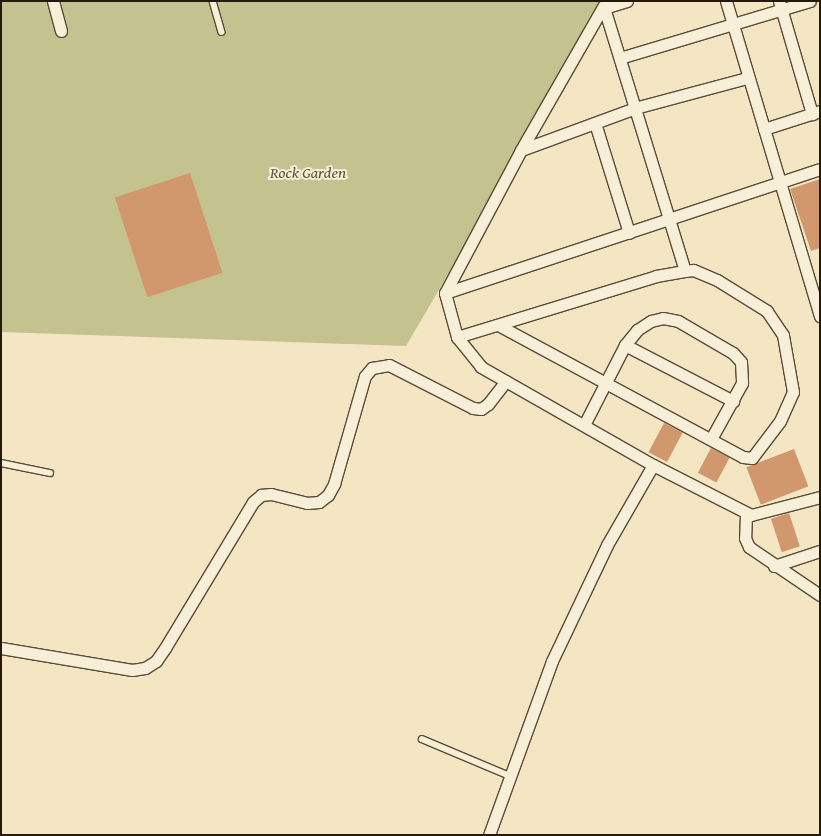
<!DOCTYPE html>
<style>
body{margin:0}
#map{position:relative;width:821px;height:836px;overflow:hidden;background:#f4e6c3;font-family:"Gentium Book Plus",serif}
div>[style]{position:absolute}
.green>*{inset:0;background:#c4c28e}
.building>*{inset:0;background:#d1976d;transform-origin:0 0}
.roads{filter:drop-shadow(1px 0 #584c38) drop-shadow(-1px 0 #584c38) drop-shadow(0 1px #584c38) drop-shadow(0 -1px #584c38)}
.lane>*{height:5.5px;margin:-2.75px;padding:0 2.75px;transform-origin:2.75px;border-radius:2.75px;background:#f8efd8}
.street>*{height:11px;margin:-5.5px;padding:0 5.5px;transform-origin:5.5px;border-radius:5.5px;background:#f8efd8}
span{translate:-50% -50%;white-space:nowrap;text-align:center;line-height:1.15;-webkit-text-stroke:4px #f8efd8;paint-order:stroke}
.park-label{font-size:16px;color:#5c5438;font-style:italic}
.frame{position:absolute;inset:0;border:2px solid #24190a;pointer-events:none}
</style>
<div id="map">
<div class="green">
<i style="clip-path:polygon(1px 1px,603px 1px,604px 8px,406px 346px,1px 332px)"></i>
</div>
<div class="building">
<i style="left:190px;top:173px;width:105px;height:79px;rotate:72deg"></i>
<i style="clip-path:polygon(820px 179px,820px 248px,811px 251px,790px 189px)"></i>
<i style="left:664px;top:423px;width:21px;height:33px;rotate:28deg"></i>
<i style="left:711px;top:448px;width:21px;height:28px;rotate:28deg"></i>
<i style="left:794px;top:449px;width:40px;height:51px;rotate:69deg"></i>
<i style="left:789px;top:513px;width:35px;height:19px;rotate:72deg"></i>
</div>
<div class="roads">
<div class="lane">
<i style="left:213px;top:1px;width:32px;rotate:74deg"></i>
<i style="left:1px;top:463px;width:50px;rotate:11.5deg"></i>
<i style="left:422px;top:739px;width:95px;rotate:22.8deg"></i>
</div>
<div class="street">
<i style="left:53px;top:1px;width:31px;rotate:75deg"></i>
<i style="left:726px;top:1px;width:329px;rotate:73.4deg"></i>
<i style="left:779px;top:1px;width:118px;rotate:73.7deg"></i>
<i style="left:620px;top:58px;width:198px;rotate:-16.7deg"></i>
<i style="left:595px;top:123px;width:115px;rotate:72.8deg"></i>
<i style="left:764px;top:129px;width:59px;rotate:-17.8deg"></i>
<i style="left:521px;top:150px;width:121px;rotate:-20.2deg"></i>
<i style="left:635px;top:108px;width:116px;rotate:-15deg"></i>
<i style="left:820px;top:169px;width:395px;rotate:161.7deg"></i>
<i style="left:445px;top:293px;width:46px;rotate:74.7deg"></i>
<i style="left:457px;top:337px;width:38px;rotate:51deg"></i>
<i style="left:481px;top:367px;width:198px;rotate:29.7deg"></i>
<i style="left:653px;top:465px;width:110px;rotate:27deg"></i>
<i style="left:751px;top:515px;width:71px;rotate:-14.6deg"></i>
<i style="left:445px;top:293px;width:162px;rotate:-62deg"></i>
<i style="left:521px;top:150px;width:167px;rotate:-60.2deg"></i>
<i style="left:498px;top:325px;width:278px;rotate:28.3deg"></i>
<i style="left:743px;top:457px;width:9px;rotate:6deg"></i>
<i style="left:752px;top:458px;width:46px;rotate:-52.9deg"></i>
<i style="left:780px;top:421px;width:32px;rotate:-66deg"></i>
<i style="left:793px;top:392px;width:58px;rotate:-100deg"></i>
<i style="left:783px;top:335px;width:29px;rotate:-124deg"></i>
<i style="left:767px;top:311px;width:59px;rotate:-148.2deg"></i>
<i style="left:717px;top:280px;width:26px;rotate:-157deg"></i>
<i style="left:693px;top:270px;width:8px;rotate:173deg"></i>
<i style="left:457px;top:337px;width:208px;rotate:-17deg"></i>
<i style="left:656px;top:276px;width:29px;rotate:-10deg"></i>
<i style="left:685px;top:271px;width:275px;rotate:-107.1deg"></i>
<i style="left:604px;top:8px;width:24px;rotate:-17deg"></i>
<i style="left:625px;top:345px;width:122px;rotate:27.4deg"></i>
<i style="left:584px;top:425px;width:90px;rotate:-62.9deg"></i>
<i style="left:625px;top:345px;width:19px;rotate:-51deg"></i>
<i style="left:637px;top:330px;width:17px;rotate:-33deg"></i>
<i style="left:651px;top:321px;width:12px;rotate:-14deg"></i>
<i style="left:663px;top:318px;width:15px;rotate:11deg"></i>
<i style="left:678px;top:321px;width:64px;rotate:30.2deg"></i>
<i style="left:733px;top:353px;width:12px;rotate:48deg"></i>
<i style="left:741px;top:362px;width:21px;rotate:87deg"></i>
<i style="left:742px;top:383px;width:64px;rotate:119deg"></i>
<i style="left:746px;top:514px;width:24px;rotate:92deg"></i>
<i style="left:745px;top:538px;width:10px;rotate:66deg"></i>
<i style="left:749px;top:547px;width:86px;rotate:34.1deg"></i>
<i style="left:774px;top:566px;width:48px;rotate:-18.1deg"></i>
<i style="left:1px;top:648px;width:133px;rotate:9.5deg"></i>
<i style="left:132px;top:670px;width:13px;rotate:-9deg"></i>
<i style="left:145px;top:668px;width:13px;rotate:-32deg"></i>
<i style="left:156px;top:661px;width:16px;rotate:-55deg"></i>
<i style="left:165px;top:648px;width:170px;rotate:-58.9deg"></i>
<i style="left:253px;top:502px;width:11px;rotate:-41deg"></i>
<i style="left:261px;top:495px;width:10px;rotate:-6deg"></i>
<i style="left:271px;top:494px;width:37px;rotate:14deg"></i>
<i style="left:307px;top:503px;width:12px;rotate:-5deg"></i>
<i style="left:319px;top:502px;width:11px;rotate:-38deg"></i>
<i style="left:328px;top:495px;width:13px;rotate:-61deg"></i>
<i style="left:334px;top:484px;width:112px;rotate:-74deg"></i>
<i style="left:365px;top:376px;width:11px;rotate:-49deg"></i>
<i style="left:372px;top:368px;width:17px;rotate:-10deg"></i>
<i style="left:389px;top:365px;width:94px;rotate:27.1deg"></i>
<i style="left:473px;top:408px;width:8px;rotate:7deg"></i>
<i style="left:481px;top:409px;width:9px;rotate:-36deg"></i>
<i style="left:488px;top:404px;width:29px;rotate:-52deg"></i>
<i style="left:489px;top:835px;width:185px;rotate:-70.1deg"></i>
<i style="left:552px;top:661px;width:128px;rotate:-64.6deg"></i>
<i style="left:607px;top:545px;width:92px;rotate:-60.1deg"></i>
</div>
</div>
<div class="park-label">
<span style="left:308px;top:172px">Rock Garden</span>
</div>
<div class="frame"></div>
</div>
